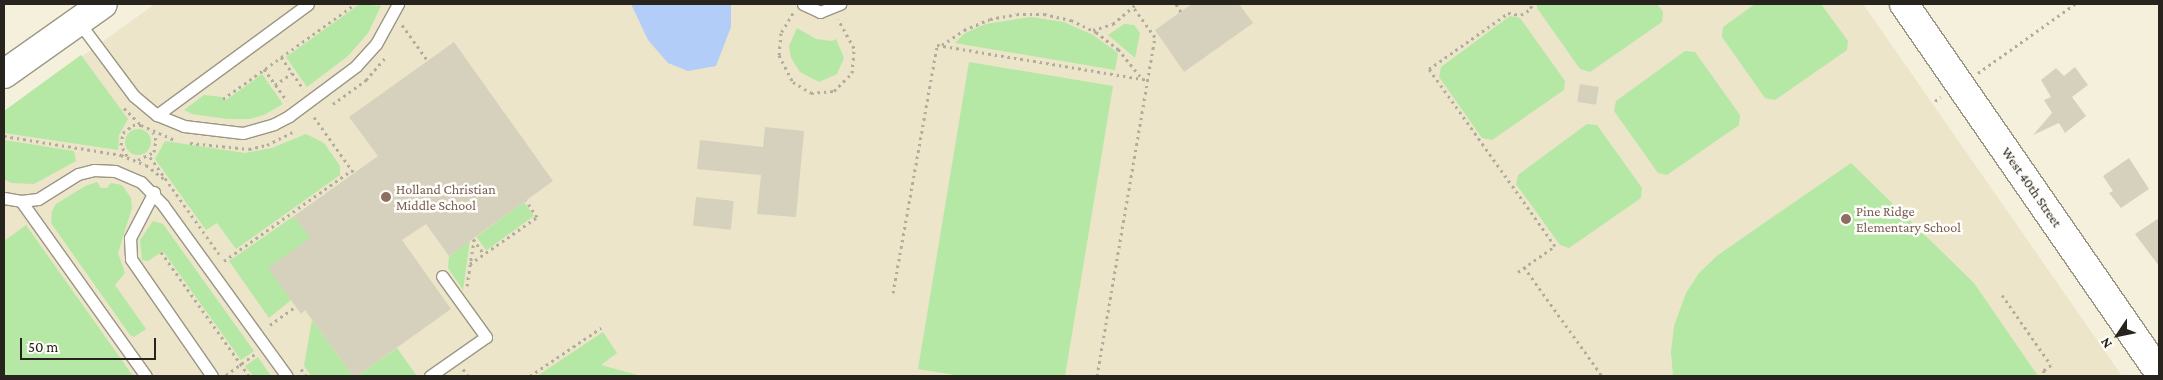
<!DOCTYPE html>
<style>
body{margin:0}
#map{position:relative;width:2163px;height:380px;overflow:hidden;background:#f5f0dc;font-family:"Crimson Pro",serif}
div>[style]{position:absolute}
.built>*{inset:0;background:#ece5c9}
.green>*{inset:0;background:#b4e8a4;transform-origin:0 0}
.round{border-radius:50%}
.water>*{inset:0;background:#b3cdf9}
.building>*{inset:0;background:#d6d1bd;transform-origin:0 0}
.path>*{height:3px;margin-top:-1.5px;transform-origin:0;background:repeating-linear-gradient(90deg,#b1ad9d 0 2.5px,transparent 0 6.5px)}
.roads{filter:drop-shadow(1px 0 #9b9684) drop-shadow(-1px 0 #9b9684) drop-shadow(0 1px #9b9684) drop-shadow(0 -1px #9b9684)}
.lane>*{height:11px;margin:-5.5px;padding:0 5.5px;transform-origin:5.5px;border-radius:5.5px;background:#fff}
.secondary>*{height:28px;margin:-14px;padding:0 14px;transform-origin:14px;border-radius:14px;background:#fff}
.dots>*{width:14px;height:14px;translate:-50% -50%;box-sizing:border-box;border:2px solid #fefdf9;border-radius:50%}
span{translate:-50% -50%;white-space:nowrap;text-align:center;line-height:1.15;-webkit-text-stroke:5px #fefdf9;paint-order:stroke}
.street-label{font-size:14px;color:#26241c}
.education-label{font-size:14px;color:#785e54}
.left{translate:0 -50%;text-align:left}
.frame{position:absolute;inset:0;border:5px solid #26241c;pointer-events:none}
.north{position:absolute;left:2093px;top:310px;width:50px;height:50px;-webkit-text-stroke:4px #fefdf9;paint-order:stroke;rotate:236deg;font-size:14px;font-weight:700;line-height:20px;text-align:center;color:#26241c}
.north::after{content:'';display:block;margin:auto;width:18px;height:22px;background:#26241c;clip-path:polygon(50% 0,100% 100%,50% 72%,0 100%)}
.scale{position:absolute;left:20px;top:338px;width:136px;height:22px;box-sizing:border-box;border:2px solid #26241c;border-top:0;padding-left:6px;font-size:15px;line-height:18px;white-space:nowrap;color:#26241c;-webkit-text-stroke:4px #fefdf9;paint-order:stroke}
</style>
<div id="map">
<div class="built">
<i style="clip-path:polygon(155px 4px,1863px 4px,2122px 376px,4px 376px,4px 112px)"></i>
</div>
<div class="green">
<i style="clip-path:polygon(360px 4px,381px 6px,368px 33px,348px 56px,307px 87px,286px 57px)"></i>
<i style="clip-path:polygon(1537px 4px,1657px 4px,1663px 12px,1662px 22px,1590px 72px,1580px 69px,1537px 8px)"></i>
<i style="clip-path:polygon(1755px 4px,1821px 4px,1848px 41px,1847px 50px,1775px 100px,1765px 98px,1722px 37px,1723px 27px)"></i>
<i style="clip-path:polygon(1510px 16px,1520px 18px,1565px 81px,1564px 90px,1492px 140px,1482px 138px,1439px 77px,1441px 67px)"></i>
<i style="clip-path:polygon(1031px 17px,1064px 22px,1093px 35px,1118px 53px,1115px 70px,955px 43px,965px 33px,986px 24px)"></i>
<i style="clip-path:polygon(1124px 24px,1134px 25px,1140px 33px,1135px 58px,1108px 35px)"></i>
<i style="clip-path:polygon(797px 28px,816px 39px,832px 41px,836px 39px,844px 58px,837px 74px,819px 82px,800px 72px,791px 58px,789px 46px)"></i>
<i style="clip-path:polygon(1685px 51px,1695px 52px,1740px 115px,1739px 125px,1667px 175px,1658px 173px,1614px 111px,1616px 101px)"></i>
<i style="clip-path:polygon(81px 55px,128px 119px,119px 135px,118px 150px,4px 133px,4px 111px)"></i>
<i style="clip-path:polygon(969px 62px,1113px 86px,1065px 376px,961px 376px,918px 369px)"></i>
<i style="clip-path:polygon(262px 74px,283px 104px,264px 115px,250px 119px,227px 119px,192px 114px,184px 110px,204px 95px,222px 97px,225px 101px)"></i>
<i style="clip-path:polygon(1587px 124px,1597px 125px,1642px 188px,1641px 198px,1569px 248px,1560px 245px,1516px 184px,1518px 175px)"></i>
<i class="round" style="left:125px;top:129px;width:26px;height:26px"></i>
<i style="clip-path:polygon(306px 134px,324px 143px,340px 166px,340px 175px,236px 249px,217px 223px,206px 230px,155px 159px,165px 141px,245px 153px,272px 148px)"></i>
<i style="clip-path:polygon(4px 140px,74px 151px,76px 161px,34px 184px,11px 183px,4px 179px)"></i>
<i style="clip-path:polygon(1851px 163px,1974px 283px,2038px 376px,1673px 376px,1671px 352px,1674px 326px,1686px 293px,1699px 273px,1718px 255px)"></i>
<i style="clip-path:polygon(97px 182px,101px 188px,107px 188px,111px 183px,122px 185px,131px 198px,132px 208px,118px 253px,125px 273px,115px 285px,146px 329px,134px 337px,130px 335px,51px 223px,52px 211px,56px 204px,85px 186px)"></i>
<i style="left:524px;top:202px;width:17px;height:59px;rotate:54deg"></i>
<i style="clip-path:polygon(294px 216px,303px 228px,316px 234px,291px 300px,269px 318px,229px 261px)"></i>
<i style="clip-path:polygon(153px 221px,163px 224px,254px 351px,241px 360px,163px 251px,148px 261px,142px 260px,140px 240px)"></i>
<i style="clip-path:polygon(26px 225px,133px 376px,4px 376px,4px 241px)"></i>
<i style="clip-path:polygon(470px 240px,463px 290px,448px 268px,449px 256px)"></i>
<i style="clip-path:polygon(312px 320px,353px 376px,311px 376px,304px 366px)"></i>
<i style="clip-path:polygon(603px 332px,617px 353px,601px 365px,641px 376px,537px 376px)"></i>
<i style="clip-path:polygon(397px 348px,416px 375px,357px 376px)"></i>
<i style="clip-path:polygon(258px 357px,271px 376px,253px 376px,245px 366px)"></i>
</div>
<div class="water">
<i style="clip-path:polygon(631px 4px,731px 4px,731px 27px,716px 66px,688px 71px,668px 63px,648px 40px)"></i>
</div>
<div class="building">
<i style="clip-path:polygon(1192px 4px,1239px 4px,1253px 23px,1184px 72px,1155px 30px)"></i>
<i style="clip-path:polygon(454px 42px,553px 181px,449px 256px,426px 224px,402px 240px,451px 309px,357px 376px,353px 376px,305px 310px,301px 314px,268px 268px,310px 238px,294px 216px,378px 156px,349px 117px)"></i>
<i style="clip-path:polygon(2075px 67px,2088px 85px,2072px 97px,2086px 116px,2065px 133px,2059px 123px,2033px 135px,2052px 113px,2044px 100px,2051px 97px,2041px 80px,2056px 68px,2064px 76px)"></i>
<i style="left:1580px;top:84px;width:19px;height:18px;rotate:9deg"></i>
<i style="clip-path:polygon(765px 127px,804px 131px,796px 217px,757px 214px,761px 175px,697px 169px,700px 140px,763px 147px)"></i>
<i style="clip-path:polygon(2129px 158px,2149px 189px,2121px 208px,2109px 193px,2113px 191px,2103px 176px)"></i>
<i style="left:696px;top:197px;width:38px;height:29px;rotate:6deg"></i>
<i style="clip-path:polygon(2159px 218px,2159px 266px,2135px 234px)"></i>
</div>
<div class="path">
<i style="left:1176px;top:4px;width:9px;rotate:58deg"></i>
<i style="left:793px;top:13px;width:23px;rotate:121deg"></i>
<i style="left:781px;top:33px;width:22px;rotate:95deg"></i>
<i style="left:779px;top:55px;width:30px;rotate:63deg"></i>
<i style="left:793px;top:82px;width:21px;rotate:31deg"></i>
<i style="left:811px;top:93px;width:23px;rotate:-5deg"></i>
<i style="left:834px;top:91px;width:25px;rotate:-45deg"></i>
<i style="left:852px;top:73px;width:25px;rotate:-85deg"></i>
<i style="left:854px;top:48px;width:33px;rotate:-119deg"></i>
<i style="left:402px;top:25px;width:44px;rotate:54.2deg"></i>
<i style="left:1093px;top:30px;width:21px;rotate:-17deg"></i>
<i style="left:1113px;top:24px;width:30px;rotate:-41deg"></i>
<i style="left:942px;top:45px;width:27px;rotate:-34deg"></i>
<i style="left:964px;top:30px;width:28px;rotate:-23deg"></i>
<i style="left:990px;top:19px;width:27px;rotate:-10deg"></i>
<i style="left:1017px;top:14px;width:27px"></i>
<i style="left:1044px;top:14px;width:28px;rotate:13deg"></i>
<i style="left:1071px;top:20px;width:28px;rotate:26deg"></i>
<i style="left:1096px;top:32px;width:28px;rotate:38deg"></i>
<i style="left:1118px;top:49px;width:38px;rotate:51deg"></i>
<i style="left:281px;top:57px;width:39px;rotate:55deg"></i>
<i style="left:264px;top:69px;width:39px;rotate:54deg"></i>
<i style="left:1978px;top:73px;width:119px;rotate:-35.4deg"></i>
<i style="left:275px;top:85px;width:21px;rotate:-35deg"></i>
<i style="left:223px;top:99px;width:163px;rotate:-35.7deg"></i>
<i style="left:1935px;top:101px;width:7px;rotate:-34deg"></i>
<i style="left:333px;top:104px;width:41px;rotate:-36deg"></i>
<i style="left:366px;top:80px;width:30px;rotate:-49deg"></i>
<i style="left:124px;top:108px;width:24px;rotate:45deg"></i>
<i style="left:141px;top:125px;width:37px;rotate:24deg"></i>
<i style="left:314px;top:117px;width:69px;rotate:54.5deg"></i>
<i style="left:4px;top:136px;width:119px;rotate:9.2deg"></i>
<i style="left:121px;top:155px;width:27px;rotate:22deg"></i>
<i style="left:146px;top:165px;width:23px;rotate:38deg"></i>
<i style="left:190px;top:143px;width:59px;rotate:5.8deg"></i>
<i style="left:249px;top:149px;width:18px;rotate:-13deg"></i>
<i style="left:267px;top:145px;width:29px;rotate:-27deg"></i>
<i style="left:127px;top:156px;width:13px;rotate:-119deg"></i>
<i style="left:121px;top:145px;width:12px;rotate:-81deg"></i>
<i style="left:123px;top:133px;width:13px;rotate:-39deg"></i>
<i style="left:133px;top:125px;width:8px"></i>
<i style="left:150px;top:157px;width:119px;rotate:54.6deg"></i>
<i style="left:138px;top:160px;width:18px;rotate:-27deg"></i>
<i style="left:154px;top:152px;width:12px;rotate:-81deg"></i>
<i style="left:156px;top:140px;width:8px;rotate:-113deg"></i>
<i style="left:473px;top:239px;width:19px;rotate:54deg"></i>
<i style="left:161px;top:252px;width:152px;rotate:54.6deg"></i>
<i style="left:224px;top:261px;width:157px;rotate:-35.4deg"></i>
<i style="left:470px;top:264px;width:82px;rotate:-35deg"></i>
<i style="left:537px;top:217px;width:20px;rotate:-123deg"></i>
<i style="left:1524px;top:267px;width:134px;rotate:54.4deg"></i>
<i style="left:1518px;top:272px;width:45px;rotate:-35.1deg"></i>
<i style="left:1555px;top:246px;width:217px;rotate:-125.4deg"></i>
<i style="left:1429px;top:69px;width:97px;rotate:-35.3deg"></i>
<i style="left:1508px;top:13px;width:13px;rotate:9deg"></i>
<i style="left:1521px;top:15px;width:13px;rotate:-32deg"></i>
<i style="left:1532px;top:8px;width:5px;rotate:-127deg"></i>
<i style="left:467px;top:286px;width:47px;rotate:-81.3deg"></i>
<i style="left:893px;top:293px;width:252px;rotate:-79.9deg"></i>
<i style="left:937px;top:45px;width:214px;rotate:9.4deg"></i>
<i style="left:2002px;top:295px;width:85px;rotate:55deg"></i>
<i style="left:2051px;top:365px;width:9px;rotate:144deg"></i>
<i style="left:2044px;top:370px;width:6px;rotate:99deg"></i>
<i style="left:270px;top:325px;width:32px;rotate:-36deg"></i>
<i style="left:301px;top:369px;width:9px;rotate:54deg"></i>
<i style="left:463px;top:369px;width:9px;rotate:54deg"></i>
<i style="left:226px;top:375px;width:36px;rotate:-36deg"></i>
<i style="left:530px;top:376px;width:86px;rotate:-34.1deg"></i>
<i style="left:1097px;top:376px;width:344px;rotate:-80.3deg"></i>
<i style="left:1155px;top:37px;width:37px;rotate:-126deg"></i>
</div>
<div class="roads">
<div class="lane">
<i style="left:803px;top:4px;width:19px;rotate:25deg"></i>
<i style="left:820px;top:12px;width:22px;rotate:-22deg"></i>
<i style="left:78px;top:21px;width:94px;rotate:53.3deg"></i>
<i style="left:134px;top:96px;width:30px;rotate:40deg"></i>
<i style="left:157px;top:115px;width:29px;rotate:22deg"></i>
<i style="left:184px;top:126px;width:59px;rotate:6.8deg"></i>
<i style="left:243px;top:133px;width:32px;rotate:-16deg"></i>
<i style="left:274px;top:124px;width:17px;rotate:-28deg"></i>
<i style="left:289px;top:116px;width:84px;rotate:-36.7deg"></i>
<i style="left:356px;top:66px;width:30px;rotate:-48deg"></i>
<i style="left:376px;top:44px;width:46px;rotate:-61.2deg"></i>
<i style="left:157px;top:115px;width:187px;rotate:-36.3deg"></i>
<i style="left:154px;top:192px;width:52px;rotate:117.6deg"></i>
<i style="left:130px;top:238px;width:21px;rotate:87deg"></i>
<i style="left:131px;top:259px;width:142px;rotate:55.3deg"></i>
<i style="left:4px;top:198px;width:17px;rotate:10deg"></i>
<i style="left:21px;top:201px;width:17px;rotate:-7deg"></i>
<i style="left:38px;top:199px;width:47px;rotate:-32deg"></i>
<i style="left:78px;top:174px;width:16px;rotate:-14deg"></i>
<i style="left:94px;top:170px;width:21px;rotate:3deg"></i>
<i style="left:115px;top:171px;width:28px;rotate:23deg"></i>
<i style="left:141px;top:182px;width:32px;rotate:46deg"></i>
<i style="left:163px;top:205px;width:211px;rotate:54.1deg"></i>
<i style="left:21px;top:201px;width:215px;rotate:54.5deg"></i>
<i style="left:430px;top:376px;width:68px;rotate:-34.9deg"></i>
<i style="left:486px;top:337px;width:75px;rotate:-125.8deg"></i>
</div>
<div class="secondary">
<i style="left:1904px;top:4px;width:448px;rotate:55.3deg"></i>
<i style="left:4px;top:74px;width:121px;rotate:-35.3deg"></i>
</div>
</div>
<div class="dots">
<i style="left:386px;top:197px;background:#8d6e63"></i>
<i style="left:1846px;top:219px;background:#8d6e63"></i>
</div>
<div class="street-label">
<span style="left:2032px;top:187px;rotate:55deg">West 40th Street</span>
</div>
<div class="education-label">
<span class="left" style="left:396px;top:197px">Holland Christian<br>Middle School</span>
<span class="left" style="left:1856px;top:219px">Pine Ridge<br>Elementary School</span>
</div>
<div class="frame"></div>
<div class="north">N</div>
<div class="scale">50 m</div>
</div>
